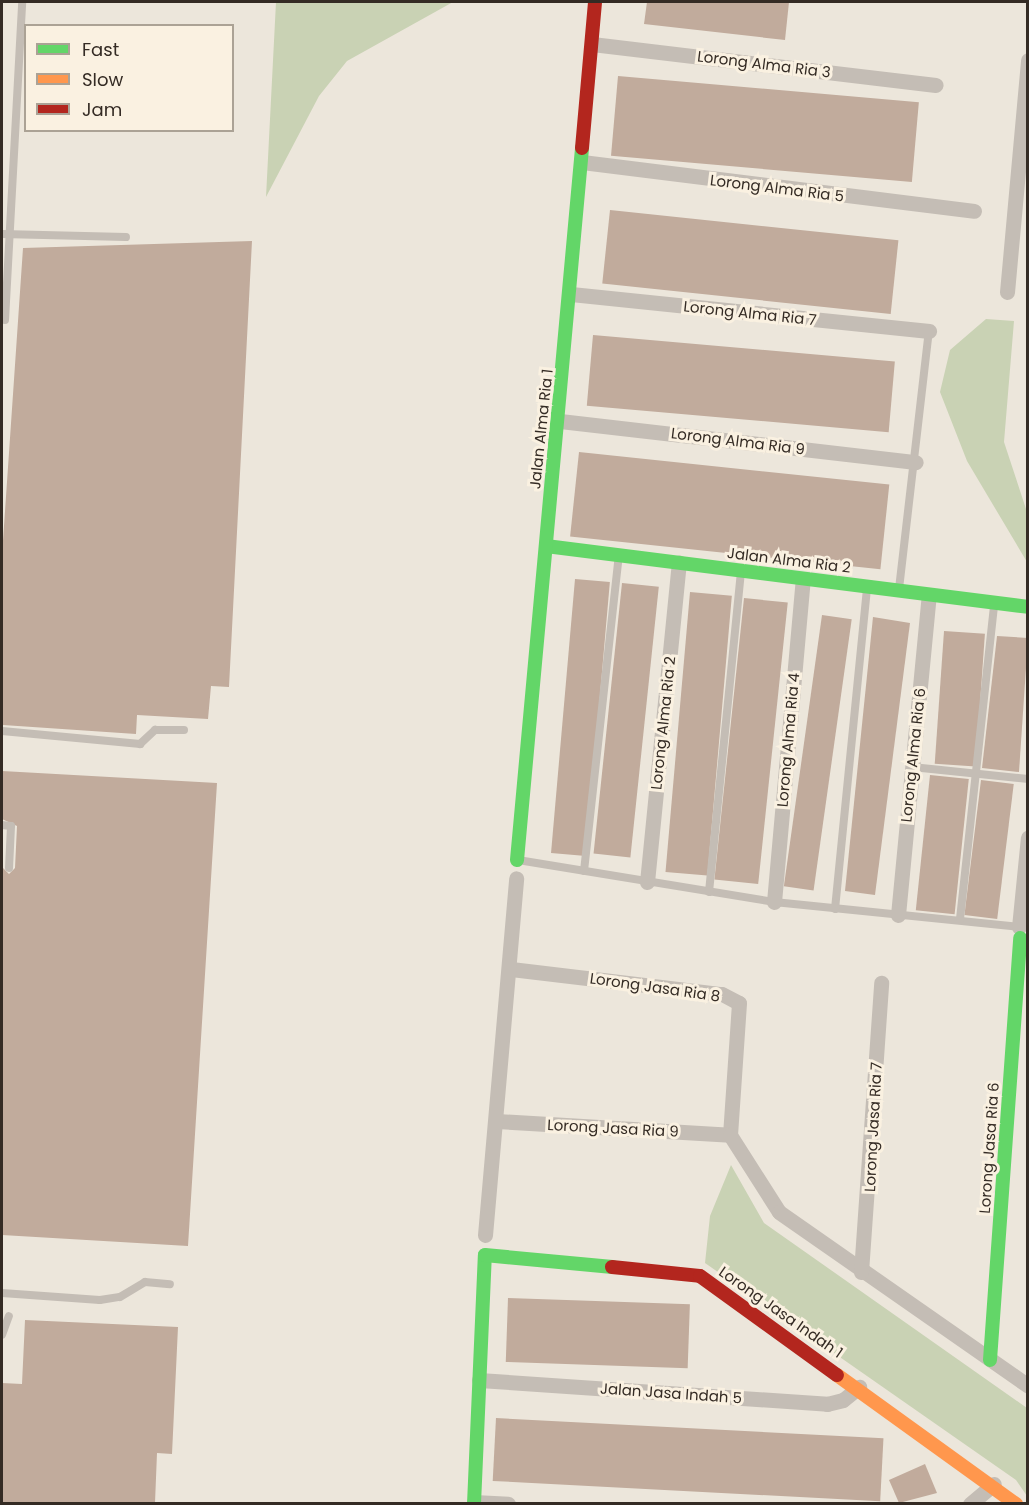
<!DOCTYPE html>
<style>
body{margin:0}
#map{position:relative;width:1029px;height:1505px;overflow:hidden;background:#ece6db;font-family:Poppins,sans-serif}
div>[style]{position:absolute}
.green>*{inset:0;background:#c9d2b4}
.building>*{inset:0;background:#c1ab9c;transform-origin:0 0}
.lane>*{height:8px;margin:-4px;padding:0 4px;transform-origin:4px;border-radius:4px;background:#c4bdb5}
.street>*{height:15px;margin:-7.5px;padding:0 7.5px;transform-origin:7.5px;border-radius:7.5px;background:#c4bdb5}
.fast>*{height:14px;margin:-7px;padding:0 7px;transform-origin:7px;border-radius:7px;background:#63d668}
.slow>*{height:14px;margin:-7px;padding:0 7px;transform-origin:7px;border-radius:7px;background:#ff974d}
.jam>*{height:14px;margin:-7px;padding:0 7px;transform-origin:7px;border-radius:7px;background:#b3261e}
span{translate:-50% -50%;white-space:nowrap;text-align:center;line-height:1.15;-webkit-text-stroke:6px #faf1e1;paint-order:stroke}
.street-label{font-size:15px;color:#342b24}
.frame{position:absolute;inset:0;border:3px solid #342b24;pointer-events:none}
.legend{position:absolute;left:24px;top:24px;width:210px;height:108px;box-sizing:border-box;background:#faf1e1;border:2px solid #aba295;margin:0;padding:8px 10px;list-style:none;font-size:18px;color:#342b24}
.legend li{display:flex;align-items:center;gap:12px;height:30px}
.legend b{width:30px;border:2px solid #aba295}
</style>
<div id="map">
<div class="green">
<i style="clip-path:polygon(276px 2px,453px 2px,347px 61px,319px 96px,266px 197px)"></i>
<i style="clip-path:polygon(986px 319px,1014px 321px,1004px 442px,1027px 512px,1027px 562px,967px 461px,940px 392px,950px 350px)"></i>
<i style="clip-path:polygon(731px 1165px,764px 1223px,1027px 1408px,1027px 1496px,1016px 1480px,705px 1263px,710px 1216px)"></i>
</div>
<div class="building">
<i style="clip-path:polygon(647px 2px,789px 2px,785px 40px,644px 24px)"></i>
<i style="left:618px;top:76px;width:302px;height:80px;rotate:5deg"></i>
<i style="left:610px;top:210px;width:290px;height:74px;rotate:6deg"></i>
<i style="clip-path:polygon(252px 241px,229px 687px,211px 686px,208px 719px,137px 715px,136px 734px,3px 725px,2px 555px,23px 248px)"></i>
<i style="left:593px;top:335px;width:303px;height:71px;rotate:5deg"></i>
<i style="left:579px;top:452px;width:312px;height:85px;rotate:6deg"></i>
<i style="left:575px;top:579px;width:35px;height:275px;rotate:5deg"></i>
<i style="left:622px;top:583px;width:37px;height:272px;rotate:6deg"></i>
<i style="left:690px;top:592px;width:42px;height:281px;rotate:5deg"></i>
<i style="left:744px;top:598px;width:44px;height:283px;rotate:6deg"></i>
<i style="left:822px;top:615px;width:30px;height:274px;rotate:8deg"></i>
<i style="clip-path:polygon(873px 617px,910px 623px,875px 895px,845px 891px)"></i>
<i style="left:944px;top:631px;width:41px;height:133px;rotate:4deg"></i>
<i style="clip-path:polygon(997px 636px,1028px 638px,1019px 772px,982px 768px)"></i>
<i style="clip-path:polygon(2px 771px,217px 783px,188px 1246px,2px 1235px,2px 831px,3px 868px,9px 874px,15px 868px,17px 826px,2px 819px)"></i>
<i style="left:930px;top:775px;width:39px;height:136px;rotate:6deg"></i>
<i style="left:981px;top:780px;width:33px;height:136px;rotate:7deg"></i>
<i style="left:508px;top:1298px;width:182px;height:64px;rotate:2deg"></i>
<i style="clip-path:polygon(25px 1320px,178px 1327px,172px 1454px,157px 1453px,155px 1503px,2px 1503px,2px 1383px,22px 1384px)"></i>
<i style="left:496px;top:1418px;width:388px;height:63px;rotate:3deg"></i>
<i style="clip-path:polygon(925px 1464px,937px 1493px,899px 1503px,889px 1480px)"></i>
</div>
<div class="lane">
<i style="left:2px;top:234px;width:124px;rotate:1.4deg"></i>
<i style="left:5px;top:320px;width:318px;rotate:-86.9deg"></i>
<i style="left:899px;top:589px;width:260px;rotate:-83.4deg"></i>
<i style="left:2px;top:731px;width:139px;rotate:5.4deg"></i>
<i style="left:140px;top:744px;width:21px;rotate:-43deg"></i>
<i style="left:155px;top:730px;width:29px"></i>
<i style="left:912px;top:767px;width:117px;rotate:5.9deg"></i>
<i style="left:2px;top:825px;width:9px;rotate:6deg"></i>
<i style="left:11px;top:826px;width:42px;rotate:92.7deg"></i>
<i style="left:518px;top:860px;width:259px;rotate:9.3deg"></i>
<i style="left:774px;top:902px;width:246px;rotate:5.8deg"></i>
<i style="left:584px;top:871px;width:317px;rotate:-83.7deg"></i>
<i style="left:709px;top:892px;width:323px;rotate:-84.3deg"></i>
<i style="left:835px;top:909px;width:323px;rotate:-84.3deg"></i>
<i style="left:960px;top:919px;width:317px;rotate:-83.8deg"></i>
<i style="left:2px;top:1293px;width:98px;rotate:4.1deg"></i>
<i style="left:100px;top:1300px;width:20px;rotate:-9deg"></i>
<i style="left:120px;top:1297px;width:29px;rotate:-31deg"></i>
<i style="left:145px;top:1282px;width:25px;rotate:5deg"></i>
<i style="left:2px;top:1335px;width:20px;rotate:-70deg"></i>
</div>
<div class="street">
<i style="left:592px;top:44px;width:346px;rotate:6.8deg"></i>
<i style="left:582px;top:162px;width:395px;rotate:7.1deg"></i>
<i style="left:1007px;top:292px;width:233px;rotate:-84.8deg"></i>
<i style="left:571px;top:294px;width:360px;rotate:5.9deg"></i>
<i style="left:560px;top:421px;width:358px;rotate:6.6deg"></i>
<i style="left:647px;top:882px;width:321px;rotate:-84.3deg"></i>
<i style="left:774px;top:902px;width:324px;rotate:-84.9deg"></i>
<i style="left:898px;top:915px;width:321px;rotate:-84.5deg"></i>
<i style="left:1019px;top:927px;width:90px;rotate:-84.3deg"></i>
<i style="left:511px;top:969px;width:212px;rotate:6.8deg"></i>
<i style="left:722px;top:994px;width:19px;rotate:28deg"></i>
<i style="left:739px;top:1003px;width:132px;rotate:93.9deg"></i>
<i style="left:497px;top:1121px;width:233px;rotate:3.4deg"></i>
<i style="left:730px;top:1135px;width:91px;rotate:57.5deg"></i>
<i style="left:779px;top:1212px;width:304px;rotate:34.9deg"></i>
<i style="left:485px;top:1235px;width:358px;rotate:-85deg"></i>
<i style="left:861px;top:1272px;width:290px;rotate:-86deg"></i>
<i style="left:479px;top:1380px;width:349px;rotate:3.9deg"></i>
<i style="left:827px;top:1404px;width:16px;rotate:-14deg"></i>
<i style="left:843px;top:1400px;width:21px;rotate:-39deg"></i>
<i style="left:474px;top:1502px;width:34px;rotate:3deg"></i>
<i style="left:970px;top:1504px;width:31px;rotate:-40deg"></i>
</div>
<div class="fast">
<i style="left:546px;top:546px;width:486px;rotate:7.2deg"></i>
<i style="left:517px;top:860px;width:715px;rotate:-84.78deg"></i>
<i style="left:990px;top:1360px;width:423px;rotate:-85.9deg"></i>
<i style="left:474px;top:1504px;width:249px;rotate:-87.5deg"></i>
<i style="left:485px;top:1255px;width:128px;rotate:5.4deg"></i>
</div>
<div class="slow">
<i style="left:837px;top:1375px;width:221px;rotate:35.8deg"></i>
</div>
<div class="jam">
<i style="left:582px;top:148px;width:147px;rotate:-84.9deg"></i>
<i style="left:612px;top:1267px;width:88px;rotate:5.8deg"></i>
<i style="left:700px;top:1276px;width:169px;rotate:35.9deg"></i>
</div>
<div class="street-label">
<span style="left:764px;top:64px;rotate:7deg">Lorong Alma Ria 3</span>
<span style="left:777px;top:188px;rotate:7deg">Lorong Alma Ria 5</span>
<span style="left:750px;top:313px;rotate:6deg">Lorong Alma Ria 7</span>
<span style="left:541px;top:429px;rotate:-84deg">Jalan Alma Ria 1</span>
<span style="left:738px;top:441px;rotate:7deg">Lorong Alma Ria 9</span>
<span style="left:789px;top:560px;rotate:7deg">Jalan Alma Ria 2</span>
<span style="left:663px;top:723px;rotate:-84deg">Lorong Alma Ria 2</span>
<span style="left:788px;top:740px;rotate:-85deg">Lorong Alma Ria 4</span>
<span style="left:913px;top:755px;rotate:-84deg">Lorong Alma Ria 6</span>
<span style="left:655px;top:987px;rotate:8deg">Lorong Jasa Ria 8</span>
<span style="left:873px;top:1127px;rotate:-87deg">Lorong Jasa Ria 7</span>
<span style="left:613px;top:1128px;rotate:3deg">Lorong Jasa Ria 9</span>
<span style="left:989px;top:1148px;rotate:-86deg">Lorong Jasa Ria 6</span>
<span style="left:781px;top:1312px;rotate:35deg">Lorong Jasa Indah 1</span>
<span style="left:671px;top:1393px;rotate:4deg">Jalan Jasa Indah 5</span>
</div>
<div class="frame"></div>
<ul class="legend">
<li><b style="height:8px;background:#63d668"></b>Fast</li>
<li><b style="height:8px;background:#ff974d"></b>Slow</li>
<li><b style="height:8px;background:#b3261e"></b>Jam</li>
</ul>
</div>
